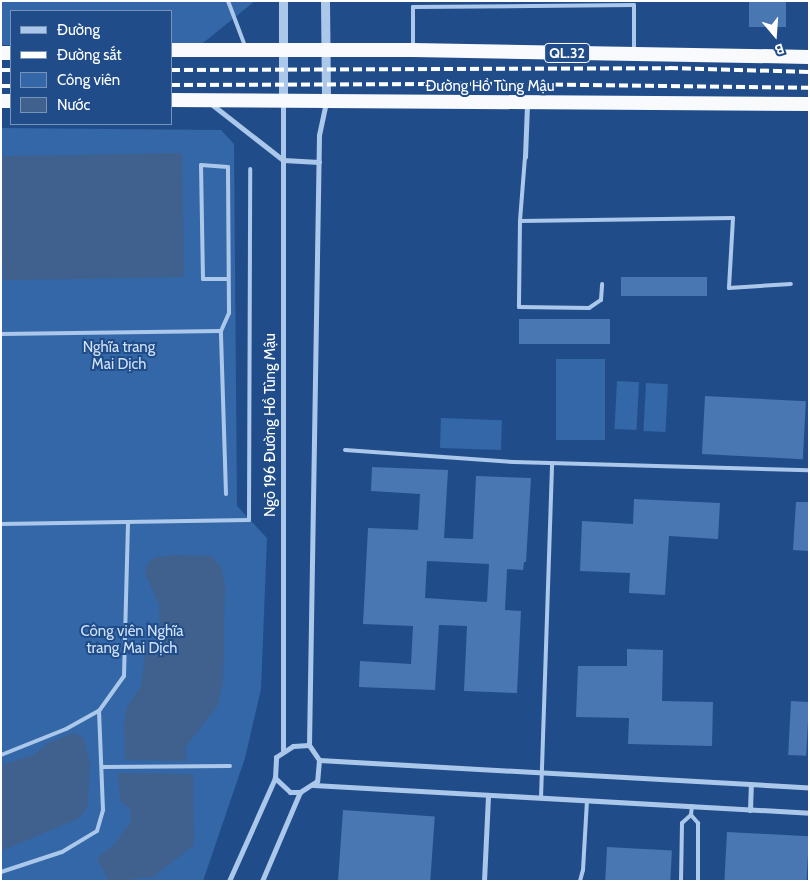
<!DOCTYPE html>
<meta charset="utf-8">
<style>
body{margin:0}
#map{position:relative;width:810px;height:882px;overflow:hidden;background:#204d8a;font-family:Cabin,sans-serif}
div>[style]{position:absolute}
.green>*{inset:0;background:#3367a7;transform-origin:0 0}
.water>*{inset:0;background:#40618d;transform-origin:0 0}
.building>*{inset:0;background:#4877b2;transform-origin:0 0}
.service>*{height:4px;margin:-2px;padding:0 2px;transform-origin:2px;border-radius:2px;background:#abc8eb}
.minor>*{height:5px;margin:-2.5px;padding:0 2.5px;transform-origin:2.5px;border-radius:2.5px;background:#abc8eb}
.tertiary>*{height:9px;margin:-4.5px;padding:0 4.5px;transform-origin:4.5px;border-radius:4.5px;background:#abc8eb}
.trunk>*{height:14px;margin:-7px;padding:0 7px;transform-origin:7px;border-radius:7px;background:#f8fafe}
.rail>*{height:4px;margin-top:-2px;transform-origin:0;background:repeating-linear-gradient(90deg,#fff 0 9px,transparent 0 13px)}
span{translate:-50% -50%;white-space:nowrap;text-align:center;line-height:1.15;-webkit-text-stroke:4px #204d8a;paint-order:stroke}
.shield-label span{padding:1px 4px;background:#204d8a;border:1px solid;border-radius:4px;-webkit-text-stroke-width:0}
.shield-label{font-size:14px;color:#fff;font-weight:700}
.street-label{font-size:15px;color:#fff}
.park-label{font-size:15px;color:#d0e2f8}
.frame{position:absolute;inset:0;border:2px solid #fff;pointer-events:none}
.legend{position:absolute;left:10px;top:10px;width:162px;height:115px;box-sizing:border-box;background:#204d8a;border:1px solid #7994b9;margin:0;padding:6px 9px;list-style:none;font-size:15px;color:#fff}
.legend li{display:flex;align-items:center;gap:10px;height:25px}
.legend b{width:25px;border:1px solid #7994b9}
.north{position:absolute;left:750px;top:10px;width:50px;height:50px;-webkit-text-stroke:4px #204d8a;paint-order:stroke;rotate:162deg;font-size:14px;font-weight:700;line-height:20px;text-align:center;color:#fff}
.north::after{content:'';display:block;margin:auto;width:18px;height:22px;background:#fff;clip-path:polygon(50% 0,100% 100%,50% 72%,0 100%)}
</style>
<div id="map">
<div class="green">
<i style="clip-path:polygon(1px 1px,255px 1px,203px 43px,171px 43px,171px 11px,11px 11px,11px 45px,1px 45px)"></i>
<i style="clip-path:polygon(1px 128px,221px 130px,234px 144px,237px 506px,267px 538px,261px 689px,245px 758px,203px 881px,1px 881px)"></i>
<i style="left:556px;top:359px;width:49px;height:81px"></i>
<i style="left:617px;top:381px;width:22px;height:48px;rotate:3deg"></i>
<i style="left:646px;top:383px;width:22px;height:48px;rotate:3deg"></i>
<i style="left:441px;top:418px;width:61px;height:30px;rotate:2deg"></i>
</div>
<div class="water">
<i style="left:182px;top:153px;width:124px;height:181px;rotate:89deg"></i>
<i style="clip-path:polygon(178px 555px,212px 556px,221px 567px,225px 584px,223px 682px,218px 705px,185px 748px,187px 761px,125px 760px,124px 721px,127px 707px,141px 686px,146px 648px,154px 645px,160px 638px,159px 605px,145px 573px,148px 563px,156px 557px)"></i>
<i style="clip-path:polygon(73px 733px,83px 737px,90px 762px,88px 805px,80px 818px,1px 851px,1px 765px,33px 755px,48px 743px)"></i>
<i style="clip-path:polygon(118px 773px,193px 774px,194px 845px,153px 877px,109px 881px,97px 858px,115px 844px,131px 821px,130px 809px,120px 801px)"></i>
</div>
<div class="building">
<i style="left:749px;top:1px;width:37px;height:26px"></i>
<i style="left:707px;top:277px;width:19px;height:86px;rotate:90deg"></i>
<i style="left:519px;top:319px;width:91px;height:25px"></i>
<i style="left:705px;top:396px;width:101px;height:58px;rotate:3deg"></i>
<i style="clip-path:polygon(evenodd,372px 467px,448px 470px,444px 538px,473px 539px,476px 476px,531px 478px,526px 562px,524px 562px,523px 570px,507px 569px,505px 610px,521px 611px,517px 693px,464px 691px,467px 626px,439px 625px,435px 690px,359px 687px,360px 661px,411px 664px,413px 626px,363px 624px,368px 528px,418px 530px,420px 494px,371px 491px,372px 467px,427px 561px,489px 564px,487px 602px,425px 598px,427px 561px)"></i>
<i style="clip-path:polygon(634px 499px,720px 503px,718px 539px,669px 536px,665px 595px,629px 593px,630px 573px,580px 571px,582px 521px,633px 524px)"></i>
<i style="clip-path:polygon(796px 502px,809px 502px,809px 551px,793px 550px)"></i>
<i style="clip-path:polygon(627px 649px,663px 650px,662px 701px,713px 702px,712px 746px,628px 744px,629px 718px,576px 717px,578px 666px,627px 666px)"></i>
<i style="left:791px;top:701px;width:18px;height:54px;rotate:3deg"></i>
<i style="left:343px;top:810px;width:92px;height:71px;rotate:4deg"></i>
<i style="left:727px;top:832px;width:82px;height:49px;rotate:3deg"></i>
<i style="left:607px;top:847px;width:65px;height:34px;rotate:3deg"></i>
</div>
<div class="service">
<i style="left:228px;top:1px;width:48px;rotate:69.3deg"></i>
<i style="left:413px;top:48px;width:41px;rotate:-90deg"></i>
<i style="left:413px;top:7px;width:221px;rotate:-0.5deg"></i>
<i style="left:634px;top:5px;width:47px;rotate:90deg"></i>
<i style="left:525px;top:157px;width:64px;rotate:94.5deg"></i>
<i style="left:520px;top:221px;width:86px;rotate:90.7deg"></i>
<i style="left:519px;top:307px;width:70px;rotate:0.8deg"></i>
<i style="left:589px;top:308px;width:14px;rotate:-34deg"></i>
<i style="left:601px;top:300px;width:16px;rotate:-86deg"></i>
<i style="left:520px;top:221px;width:213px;rotate:-0.8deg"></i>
<i style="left:733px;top:218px;width:70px;rotate:93.3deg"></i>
<i style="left:729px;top:288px;width:62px;rotate:-3.7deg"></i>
<i style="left:1px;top:334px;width:220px;rotate:-0.8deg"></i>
<i style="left:345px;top:450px;width:169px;rotate:4.1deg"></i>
<i style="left:514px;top:462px;width:295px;rotate:1.6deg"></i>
<i style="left:226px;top:494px;width:163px;rotate:-91.8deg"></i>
<i style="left:221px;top:331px;width:20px;rotate:-66deg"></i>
<i style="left:229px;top:313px;width:146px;rotate:-90.4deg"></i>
<i style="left:228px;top:167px;width:27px;rotate:-176deg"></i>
<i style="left:201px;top:165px;width:114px;rotate:89deg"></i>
<i style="left:203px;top:279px;width:25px"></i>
<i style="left:1px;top:524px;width:248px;rotate:-0.9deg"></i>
<i style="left:249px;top:520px;width:351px;rotate:-89.8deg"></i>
<i style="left:1px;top:755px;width:70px;rotate:-21.8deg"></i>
<i style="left:66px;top:729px;width:38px;rotate:-29deg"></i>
<i style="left:102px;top:767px;width:128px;rotate:-0.4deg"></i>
<i style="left:541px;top:798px;width:335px;rotate:-88.1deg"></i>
<i style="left:691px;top:815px;width:11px;rotate:49deg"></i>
<i style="left:698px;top:823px;width:58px;rotate:90deg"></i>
<i style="left:1px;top:872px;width:64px;rotate:-18.2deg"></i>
<i style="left:62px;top:852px;width:41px;rotate:-31deg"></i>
<i style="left:97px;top:831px;width:22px;rotate:-74deg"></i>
<i style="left:103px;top:810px;width:99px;rotate:-92.3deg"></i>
<i style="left:99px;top:711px;width:43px;rotate:-54.5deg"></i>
<i style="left:124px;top:676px;width:154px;rotate:-88.5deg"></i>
<i style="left:580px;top:881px;width:11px;rotate:-75deg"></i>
<i style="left:583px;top:870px;width:69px;rotate:-86.7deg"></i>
<i style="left:681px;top:881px;width:58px;rotate:-89deg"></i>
<i style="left:682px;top:823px;width:12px;rotate:-42deg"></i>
<i style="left:691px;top:815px;width:9px;rotate:-84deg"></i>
</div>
<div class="minor">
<i style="left:210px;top:103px;width:93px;rotate:38deg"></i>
<i style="left:283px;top:160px;width:36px;rotate:3deg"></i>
<i style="left:525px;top:157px;width:53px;rotate:-87.8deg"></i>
<i style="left:309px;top:745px;width:610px;rotate:-89.06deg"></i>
<i style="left:319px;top:135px;width:33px;rotate:-78deg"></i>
<i style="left:309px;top:745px;width:18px;rotate:56deg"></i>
<i style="left:319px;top:760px;width:21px;rotate:95deg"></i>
<i style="left:317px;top:781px;width:20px;rotate:147deg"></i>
<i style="left:300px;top:792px;width:10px;rotate:180deg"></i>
<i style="left:290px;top:792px;width:21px;rotate:-137deg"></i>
<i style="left:275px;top:778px;width:21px;rotate:-87deg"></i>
<i style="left:276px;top:757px;width:20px;rotate:-33deg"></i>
<i style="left:293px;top:746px;width:16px;rotate:-4deg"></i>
<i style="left:283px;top:750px;width:648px;rotate:-90deg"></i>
<i style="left:319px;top:760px;width:491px;rotate:3.2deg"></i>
<i style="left:313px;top:785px;width:497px;rotate:3.2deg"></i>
<i style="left:750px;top:810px;width:26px;rotate:-88deg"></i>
<i style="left:229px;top:881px;width:113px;rotate:-65.9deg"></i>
<i style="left:262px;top:881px;width:97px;rotate:-66.9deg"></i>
<i style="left:484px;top:881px;width:86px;rotate:-87.3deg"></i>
</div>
<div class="tertiary">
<i style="left:283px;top:1px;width:100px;rotate:90deg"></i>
<i style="left:325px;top:1px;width:102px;rotate:89.4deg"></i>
</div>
<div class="trunk">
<i style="left:171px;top:50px;width:242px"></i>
<i style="left:413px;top:50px;width:396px;rotate:1deg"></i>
<i style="left:1px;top:53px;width:10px"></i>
<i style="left:171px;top:100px;width:638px;rotate:0.36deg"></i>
<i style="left:1px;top:101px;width:10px"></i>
</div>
<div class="rail">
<i style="left:1px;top:70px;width:10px"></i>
<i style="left:171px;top:70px;width:498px;rotate:-0.2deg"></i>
<i style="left:669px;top:68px;width:140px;rotate:1.6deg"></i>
<i style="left:171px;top:85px;width:331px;rotate:-0.2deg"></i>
<i style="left:502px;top:84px;width:307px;rotate:0.7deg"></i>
<i style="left:1px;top:86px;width:10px"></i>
</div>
<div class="shield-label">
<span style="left:567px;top:53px">QL.32</span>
</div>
<div class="street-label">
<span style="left:490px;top:87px">Đường Hồ Tùng Mậu</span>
<span style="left:271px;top:425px;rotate:-90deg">Ngõ 196 Đường Hồ Tùng Mậu</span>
</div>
<div class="park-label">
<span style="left:119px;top:356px">Nghĩa trang<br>Mai Dịch</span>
<span style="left:132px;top:640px">Công viên Nghĩa<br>trang Mai Dịch</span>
</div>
<div class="frame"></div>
<ul class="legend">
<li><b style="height:6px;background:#abc8eb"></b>Đường</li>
<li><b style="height:6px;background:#fff"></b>Đường sắt</li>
<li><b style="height:14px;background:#3367a7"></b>Công viên</li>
<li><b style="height:14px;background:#40618d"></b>Nước</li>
</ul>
<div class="north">B</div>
</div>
